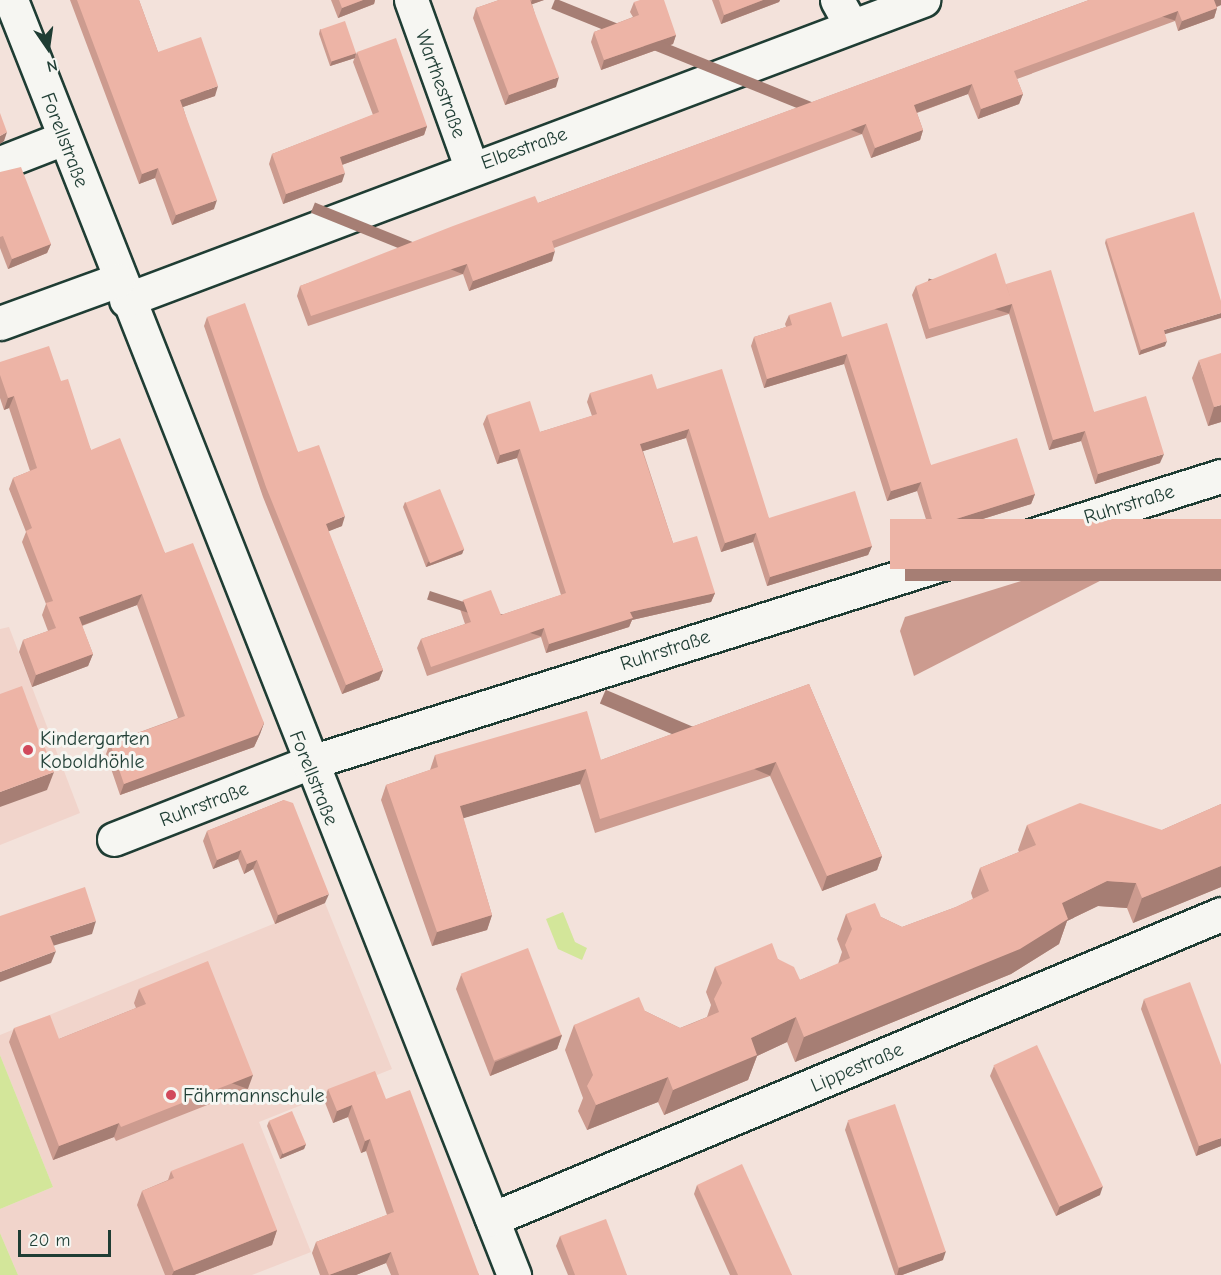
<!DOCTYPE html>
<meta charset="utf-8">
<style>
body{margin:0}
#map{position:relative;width:1221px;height:1275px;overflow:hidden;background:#f3e2db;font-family:"Comic Neue",sans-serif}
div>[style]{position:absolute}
.built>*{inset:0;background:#f1d4cb}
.green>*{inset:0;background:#d3e69a}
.roads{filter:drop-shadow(2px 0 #1f3d34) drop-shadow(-2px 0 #1f3d34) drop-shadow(0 2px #1f3d34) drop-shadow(0 -2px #1f3d34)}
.street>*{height:33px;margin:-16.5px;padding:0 16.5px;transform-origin:16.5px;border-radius:16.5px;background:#f6f6f2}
.wall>*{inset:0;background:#cc9b8f}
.shaded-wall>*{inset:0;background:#a67e74;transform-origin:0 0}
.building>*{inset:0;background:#edb4a6;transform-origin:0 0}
.dots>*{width:16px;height:16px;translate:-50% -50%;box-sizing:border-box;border:3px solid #f6f6f2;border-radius:50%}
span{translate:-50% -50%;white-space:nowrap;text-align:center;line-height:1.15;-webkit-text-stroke:6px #f6f6f2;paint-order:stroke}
.street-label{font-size:20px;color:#1f3d34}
.poi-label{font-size:20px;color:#1f3d34}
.left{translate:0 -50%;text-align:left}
.north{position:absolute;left:18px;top:18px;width:60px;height:60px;-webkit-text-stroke:4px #f6f6f2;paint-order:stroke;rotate:167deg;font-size:16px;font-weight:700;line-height:24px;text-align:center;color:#1f3d34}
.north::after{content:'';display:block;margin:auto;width:21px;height:27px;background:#1f3d34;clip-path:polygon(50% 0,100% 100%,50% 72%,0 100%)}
.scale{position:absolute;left:18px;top:1230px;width:93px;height:27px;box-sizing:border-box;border:3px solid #1f3d34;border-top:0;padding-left:8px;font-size:18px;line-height:21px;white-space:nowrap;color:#1f3d34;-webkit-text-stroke:4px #f6f6f2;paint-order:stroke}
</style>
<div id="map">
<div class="built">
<i style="clip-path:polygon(9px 627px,80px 813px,0 845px,0 629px)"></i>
<i style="clip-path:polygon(325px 903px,392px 1069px,259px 1122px,311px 1252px,252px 1275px,18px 1275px,0 1233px,0 1209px,53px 1187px,0 1055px,0 1035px)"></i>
</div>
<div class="green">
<i style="clip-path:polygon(563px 912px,575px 942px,587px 948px,582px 960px,558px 949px,546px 919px)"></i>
<i style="clip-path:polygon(0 1055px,53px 1187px,0 1209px)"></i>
<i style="clip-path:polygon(0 1233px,18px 1275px,0 1275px)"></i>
</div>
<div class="roads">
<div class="street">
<i style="left:11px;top:0;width:1371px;rotate:68.47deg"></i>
<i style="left:411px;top:0;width:177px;rotate:70.2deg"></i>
<i style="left:837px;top:0;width:29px;rotate:61deg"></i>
<i style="left:0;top:163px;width:69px;rotate:-21.3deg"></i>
<i style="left:126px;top:300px;width:852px;rotate:-20.63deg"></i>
<i style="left:0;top:323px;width:126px;rotate:-20deg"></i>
<i style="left:114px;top:839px;width:208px;rotate:-21.4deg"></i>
<i style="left:308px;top:763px;width:957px;rotate:-17.45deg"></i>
<i style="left:492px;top:1219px;width:790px;rotate:-22.7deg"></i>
</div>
</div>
<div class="wall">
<i style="clip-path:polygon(70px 0,139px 0,158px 52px,215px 96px,183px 107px,214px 209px,172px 225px,155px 178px,139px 184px)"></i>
<i style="clip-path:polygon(331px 0,375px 0,374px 4px,338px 18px)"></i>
<i style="clip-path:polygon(499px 0,544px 0,532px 4px,556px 87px,505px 105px,473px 18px,476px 8px)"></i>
<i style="clip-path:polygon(712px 0,780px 0,779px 2px,721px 24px)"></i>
<i style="clip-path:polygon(1089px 0,1221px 0,1221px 5px,1217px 7px,1217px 8px,1214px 18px,1178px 31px,1175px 21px,1017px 79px,1023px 94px,1019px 104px,978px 119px,968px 94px,917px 113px,923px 130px,920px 140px,871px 158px,862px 134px,554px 248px,552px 261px,469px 291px,463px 274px,308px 326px,297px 296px,300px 286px,538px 203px)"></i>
<i style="clip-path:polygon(634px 2px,676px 35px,673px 44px,601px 70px,591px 42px,594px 32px,633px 17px,630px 12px)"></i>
<i style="clip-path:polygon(320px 29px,356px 53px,355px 58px,330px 66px,319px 34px)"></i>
<i style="clip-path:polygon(357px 52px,427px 126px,424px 135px,342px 165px,342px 182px,283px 204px,269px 164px,272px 154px,373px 115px,353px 62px)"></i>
<i style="clip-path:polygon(0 172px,51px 244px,47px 253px,8px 269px,0 248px)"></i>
<i style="clip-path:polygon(1106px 239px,1165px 334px,1165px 346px,1139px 355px,1105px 243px)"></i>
<i style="clip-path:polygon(1006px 284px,1094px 412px,1160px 463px,1095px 484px,1081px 441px,1049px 450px,1009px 314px,926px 339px,912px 295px,916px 286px)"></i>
<i style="clip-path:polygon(789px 315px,842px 337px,931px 465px,1035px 494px,1031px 504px,931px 535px,917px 491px,887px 501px,844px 364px,764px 388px,751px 346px,754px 337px,786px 327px,785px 324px)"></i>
<i style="clip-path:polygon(207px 317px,298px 452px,342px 526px,328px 531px,383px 670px,379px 680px,342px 694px,263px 497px,204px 326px)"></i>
<i style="clip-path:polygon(1199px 360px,1221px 422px,1208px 426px,1192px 378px)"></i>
<i style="clip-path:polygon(0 362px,61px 381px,91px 450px,165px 553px,264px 723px,260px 734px,254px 747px,120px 795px,106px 754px,110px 743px,178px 718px,137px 605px,82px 626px,93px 654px,88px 666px,32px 687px,19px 652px,23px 640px,48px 631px,42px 615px,46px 604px,22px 542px,26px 532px,9px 489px,13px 478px,30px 471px,9px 408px,4px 410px,0 398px)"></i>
<i style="clip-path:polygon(657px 389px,769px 518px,872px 546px,868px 555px,767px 586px,753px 542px,721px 552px,686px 438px,643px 451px,673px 543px,715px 593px,711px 602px,632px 620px,629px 627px,546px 653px,541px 637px,427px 676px,417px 648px,421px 639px,465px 624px,460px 609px,463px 600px,501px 615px,561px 595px,517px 458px,497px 464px,483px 424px,487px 415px,540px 432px,592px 416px,587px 402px,590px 393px)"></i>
<i style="clip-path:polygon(405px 502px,464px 549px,462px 554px,426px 567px,403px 507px)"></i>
<i style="clip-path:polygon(1221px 519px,914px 676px,900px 631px,905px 617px)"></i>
<i style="clip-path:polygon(809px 684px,882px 856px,877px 870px,822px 891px,770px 776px,595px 833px,580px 784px,463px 818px,492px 915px,487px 930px,432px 946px,381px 800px,386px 785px,430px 770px,435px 755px,601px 760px)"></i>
<i style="clip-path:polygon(284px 800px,325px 903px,275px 924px,253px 869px,244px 874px,238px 859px,213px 869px,203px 841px,207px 831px)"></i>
<i style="clip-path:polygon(1221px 804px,1221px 887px,1133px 923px,1127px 908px,1098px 906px,1067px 921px,1059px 944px,1011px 974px,795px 1062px,787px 1042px,757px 1056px,748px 1080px,664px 1115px,658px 1102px,587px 1130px,578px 1111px,583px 1098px,565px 1050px,574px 1025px,645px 1011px,680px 1028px,707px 1017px,711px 1005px,706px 992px,715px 967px,778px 959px,800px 980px,838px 964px,842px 952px,837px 939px,846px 914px,881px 917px,902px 927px,956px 907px,973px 899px,971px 893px,980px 868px,1019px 852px,1018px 850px,1027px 825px,1162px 830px)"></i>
<i style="clip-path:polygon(461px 975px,562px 1035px,557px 1049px,490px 1076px,456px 989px)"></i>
<i style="clip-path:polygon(139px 989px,248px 1089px,116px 1141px,114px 1137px,53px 1160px,9px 1042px,14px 1028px,59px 1039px,136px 1008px,134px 1003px)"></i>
<i style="clip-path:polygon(1144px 999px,1221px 1146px,1196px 1156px,1141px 1009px)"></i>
<i style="clip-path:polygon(994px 1066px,1100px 1195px,1056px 1216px,990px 1076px)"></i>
<i style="clip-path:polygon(328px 1089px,386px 1099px,479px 1275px,391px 1275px,386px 1263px,356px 1275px,320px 1275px,312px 1253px,316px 1242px,387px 1215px,366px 1151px,361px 1153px,348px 1117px,333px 1123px,324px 1100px)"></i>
<i style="clip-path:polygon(269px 1121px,306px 1144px,304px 1149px,280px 1159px,267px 1126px)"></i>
<i style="clip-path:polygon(848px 1121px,943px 1260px,902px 1275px,895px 1275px,845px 1130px)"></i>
<i style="clip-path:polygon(171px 1171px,277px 1230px,272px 1245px,194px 1275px,165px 1275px,137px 1205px,142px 1191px,168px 1180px)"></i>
<i style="clip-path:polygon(697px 1185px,792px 1275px,730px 1275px,694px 1194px)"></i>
<i style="clip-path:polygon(560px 1236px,627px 1275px,568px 1275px,556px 1246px)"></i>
</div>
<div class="shaded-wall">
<i style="clip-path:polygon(363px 0,375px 0,374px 4px,338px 18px,342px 8px)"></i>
<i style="clip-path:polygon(532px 0,544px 0,530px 5px)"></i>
<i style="clip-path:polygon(763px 0,780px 0,779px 2px,721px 24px,724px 15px)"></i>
<i style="clip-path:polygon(1214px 0,1221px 0,1221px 5px,1210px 9px)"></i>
<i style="clip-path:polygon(1217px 8px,1214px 18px,1178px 31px,1182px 21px)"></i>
<i style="left:1178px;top:11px;width:10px;height:175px;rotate:107deg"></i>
<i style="clip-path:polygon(676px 35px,673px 44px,601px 70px,604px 60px)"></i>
<i style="clip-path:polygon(356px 53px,355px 58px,330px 66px,332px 61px)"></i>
<i style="clip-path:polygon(559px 77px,556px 87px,505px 105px,509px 95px)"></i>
<i style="clip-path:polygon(972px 84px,968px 94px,910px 115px,914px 105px)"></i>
<i style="clip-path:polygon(218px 86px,215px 96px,177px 109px,180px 100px)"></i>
<i style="clip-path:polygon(1023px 94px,1019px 104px,978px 119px,981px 109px)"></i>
<i style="left:866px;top:124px;width:11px;height:335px;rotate:112deg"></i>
<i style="clip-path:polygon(427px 126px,424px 135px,336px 167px,340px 157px)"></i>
<i style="clip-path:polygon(923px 130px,920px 140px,871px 158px,875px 148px)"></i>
<i style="clip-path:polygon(7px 132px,4px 141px,0 144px,0 136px)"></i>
<i style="clip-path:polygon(158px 168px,155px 178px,139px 184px,142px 174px)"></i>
<i style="clip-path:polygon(345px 173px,342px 182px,283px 204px,286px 194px)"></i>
<i style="clip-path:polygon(217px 200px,214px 209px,172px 225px,176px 215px)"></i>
<i style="clip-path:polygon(51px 244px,47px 253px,8px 269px,12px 259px)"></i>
<i style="clip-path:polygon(555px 251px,552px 261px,469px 291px,473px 281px)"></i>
<i style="left:467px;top:264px;width:11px;height:164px;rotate:112deg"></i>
<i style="left:1012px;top:304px;width:10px;height:87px;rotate:107deg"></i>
<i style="clip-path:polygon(1221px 313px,1221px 318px,1162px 335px,1164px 330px)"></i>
<i style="clip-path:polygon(1167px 341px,1165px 346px,1139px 355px,1141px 350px)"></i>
<i style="clip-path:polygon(847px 354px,844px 364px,764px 388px,767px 379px)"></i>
<i style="clip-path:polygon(14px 396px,9px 408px,4px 410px,8px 398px)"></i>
<i style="clip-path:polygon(1221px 405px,1221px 422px,1208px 426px,1214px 407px)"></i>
<i style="clip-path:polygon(689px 429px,686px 438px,637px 453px,640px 444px)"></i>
<i style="clip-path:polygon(1085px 431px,1081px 441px,1049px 450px,1053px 440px)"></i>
<i style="clip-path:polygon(520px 449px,517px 458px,497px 464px,500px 455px)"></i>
<i style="clip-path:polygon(1164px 454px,1160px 463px,1095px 484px,1098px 474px)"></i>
<i style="clip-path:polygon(921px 482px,917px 491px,887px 501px,891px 491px)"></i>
<i style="clip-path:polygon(1035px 494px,1031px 504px,931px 535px,934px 526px)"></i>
<i style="clip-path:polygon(345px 516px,342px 526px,322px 534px,326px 524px)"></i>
<i style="clip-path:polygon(756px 533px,753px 542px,721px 552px,725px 543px)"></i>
<i style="clip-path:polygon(872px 546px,868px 555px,767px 586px,770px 577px)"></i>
<i style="clip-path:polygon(464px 549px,462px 554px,426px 567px,428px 562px)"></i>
<i style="left:1221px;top:569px;width:12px;height:316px;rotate:90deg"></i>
<i style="clip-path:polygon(715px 593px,711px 602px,632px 620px,629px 627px,546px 653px,549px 644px,630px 612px)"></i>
<i style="clip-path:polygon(142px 594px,137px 605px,75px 628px,79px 617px)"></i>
<i style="left:544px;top:628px;width:9px;height:120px;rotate:108deg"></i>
<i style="clip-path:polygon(93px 654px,88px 666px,32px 687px,36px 675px)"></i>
<i style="clip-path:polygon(383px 670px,379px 680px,342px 694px,346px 685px)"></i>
<i style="clip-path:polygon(264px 723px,260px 734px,254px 747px,120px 795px,124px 784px)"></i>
<i style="left:776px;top:762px;width:15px;height:185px;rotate:113deg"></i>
<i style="clip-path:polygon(586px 769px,580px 784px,454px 821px,460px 806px)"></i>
<i style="clip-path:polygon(54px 772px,47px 790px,0 807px,0 792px)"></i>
<i style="clip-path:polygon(241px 850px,238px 859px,213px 869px,217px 860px)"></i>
<i style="clip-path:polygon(882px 856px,877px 870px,822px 891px,827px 876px)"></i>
<i style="clip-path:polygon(257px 860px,253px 869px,244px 874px,247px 864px)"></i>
<i style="clip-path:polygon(1221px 866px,1221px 887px,1133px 923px,1142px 898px)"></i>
<i style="clip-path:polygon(1107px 881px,1136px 883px,1127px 908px,1098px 906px,1067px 921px,1059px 944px,1011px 974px,795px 1062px,804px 1037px,1062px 903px)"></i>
<i style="clip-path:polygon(329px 894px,325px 903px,275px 924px,278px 915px)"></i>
<i style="clip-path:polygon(492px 915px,487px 930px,432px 946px,437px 932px)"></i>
<i style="clip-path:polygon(96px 921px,92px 934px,46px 948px,50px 936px)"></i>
<i style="clip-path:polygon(56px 951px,51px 963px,0 982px,0 972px)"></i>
<i style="clip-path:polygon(796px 1017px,787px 1042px,757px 1056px,748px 1080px,664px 1115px,673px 1090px,751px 1038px)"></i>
<i style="clip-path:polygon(562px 1035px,557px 1049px,490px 1076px,495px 1062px)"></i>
<i style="left:253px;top:1075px;width:15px;height:142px;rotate:110deg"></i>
<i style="clip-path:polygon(668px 1077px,658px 1102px,587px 1130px,596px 1105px)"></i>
<i style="clip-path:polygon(352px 1105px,348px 1117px,333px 1123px,337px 1111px)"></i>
<i style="clip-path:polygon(119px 1123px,114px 1137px,53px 1160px,59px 1146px)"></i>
<i style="clip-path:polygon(1221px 1138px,1221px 1146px,1196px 1156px,1199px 1146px)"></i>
<i style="clip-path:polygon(370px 1139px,366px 1151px,361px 1153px,365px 1141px)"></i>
<i style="clip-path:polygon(306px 1144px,304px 1149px,280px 1159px,282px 1154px)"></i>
<i style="clip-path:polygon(1103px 1186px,1100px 1195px,1056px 1216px,1060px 1206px)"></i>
<i style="clip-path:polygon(277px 1230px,272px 1245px,194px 1275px,172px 1275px,174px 1271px)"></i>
<i style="clip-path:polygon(946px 1251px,943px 1260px,902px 1275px,897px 1275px,899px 1268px)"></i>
<i style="clip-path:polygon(391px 1252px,386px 1263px,356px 1275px,329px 1275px)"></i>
</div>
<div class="building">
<i style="clip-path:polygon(77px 0,139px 0,158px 52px,201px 37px,218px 86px,180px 100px,217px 200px,176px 215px,158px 168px,142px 174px)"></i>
<i style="clip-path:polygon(339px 0,363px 0,342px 8px)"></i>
<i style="clip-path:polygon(499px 0,530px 0,559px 77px,509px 95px,476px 8px)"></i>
<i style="clip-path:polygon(640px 0,664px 0,676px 35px,604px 60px,594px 32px,639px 15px,634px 2px)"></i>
<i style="clip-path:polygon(719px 0,763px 0,724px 15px)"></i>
<i style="clip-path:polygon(1089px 0,1214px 0,1217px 8px,1182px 21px,1178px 11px,1014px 71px,1023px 94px,981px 109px,972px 84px,914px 105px,923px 130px,875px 148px,866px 124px,552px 241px,555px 251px,473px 281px,467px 264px,311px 316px,300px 286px,453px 226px,535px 196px,538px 203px)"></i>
<i style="left:345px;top:21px;width:34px;height:26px;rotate:71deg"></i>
<i style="clip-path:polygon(396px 38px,427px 126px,340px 157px,345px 173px,286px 194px,272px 154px,379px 112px,357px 52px)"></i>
<i style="clip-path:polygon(0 113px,7px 132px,0 136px)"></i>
<i style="clip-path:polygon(21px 167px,51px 244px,12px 259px,3px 236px,0 237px,0 172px)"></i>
<i style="clip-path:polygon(1194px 212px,1221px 301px,1221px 313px,1164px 330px,1167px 341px,1141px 350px,1106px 239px)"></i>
<i style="clip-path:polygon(996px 253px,1011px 300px,1006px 284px,1051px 270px,1094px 412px,1146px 396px,1164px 454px,1098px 474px,1085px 431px,1053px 440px,1012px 304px,929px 329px,916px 286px)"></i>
<i style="clip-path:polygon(831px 302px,842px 337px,887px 323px,931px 465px,1017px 438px,1035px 494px,934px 526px,921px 482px,891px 491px,847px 354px,767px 379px,754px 337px,792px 325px,789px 315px)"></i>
<i style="clip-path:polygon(245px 303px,298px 452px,319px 445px,345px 516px,326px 524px,383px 670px,346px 685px,266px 487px,207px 317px)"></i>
<i style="clip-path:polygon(49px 346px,61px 381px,68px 379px,91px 450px,120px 438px,165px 553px,193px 543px,264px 723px,258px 735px,124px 784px,110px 743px,185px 716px,142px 594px,79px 617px,93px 654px,36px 675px,23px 640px,56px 628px,46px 603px,53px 601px,26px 531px,32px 528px,13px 478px,37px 468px,14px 396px,8px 398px,0 375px,0 362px)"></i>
<i style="clip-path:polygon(1221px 353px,1221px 405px,1214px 407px,1199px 360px)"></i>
<i style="clip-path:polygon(722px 369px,769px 518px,855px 491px,872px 546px,770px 577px,756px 533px,725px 543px,689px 429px,640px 444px,673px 543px,697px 536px,715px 593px,630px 612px,633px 618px,549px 644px,544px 628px,431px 667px,421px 639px,471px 622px,463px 600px,491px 590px,501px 615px,566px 593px,520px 449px,500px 455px,487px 415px,530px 401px,540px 432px,597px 414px,590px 393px,652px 374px,657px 389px)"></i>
<i style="left:440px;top:489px;width:65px;height:37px;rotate:68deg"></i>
<i style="left:1221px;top:519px;width:50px;height:331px;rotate:90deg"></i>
<i style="clip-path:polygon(809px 684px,882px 856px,827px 876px,776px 762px,600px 819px,586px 769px,460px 806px,492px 915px,437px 932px,386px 785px,438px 767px,435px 755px,587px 711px,601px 760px)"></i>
<i style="clip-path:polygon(22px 686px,54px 772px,0 792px,0 694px)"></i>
<i style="clip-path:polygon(284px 800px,293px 803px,329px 894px,278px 915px,257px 860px,247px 864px,241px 850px,217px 860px,207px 831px)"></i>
<i style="clip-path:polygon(1080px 803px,1162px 830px,1221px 804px,1221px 866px,1142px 898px,1136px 883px,1107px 881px,1062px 903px,1068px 919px,1020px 949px,804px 1037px,796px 1017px,751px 1038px,757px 1055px,673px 1090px,668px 1077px,596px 1105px,587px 1086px,593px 1075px,574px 1025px,639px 997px,645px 1011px,680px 1028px,691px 1024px,719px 1012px,714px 999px,722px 983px,715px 967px,772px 943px,778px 959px,794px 967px,800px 980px,850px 958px,845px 945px,852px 929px,846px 914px,875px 903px,881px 917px,902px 927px,956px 907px,989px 891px,980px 868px,1036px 845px,1027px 825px)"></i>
<i style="clip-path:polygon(85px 887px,96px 921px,50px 936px,56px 951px,0 972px,0 916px)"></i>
<i style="left:528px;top:948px;width:93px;height:72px;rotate:69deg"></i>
<i style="clip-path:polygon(208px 961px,253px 1075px,121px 1127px,119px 1123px,59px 1146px,14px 1028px,50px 1015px,59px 1039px,146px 1004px,139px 989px)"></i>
<i style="clip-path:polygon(1190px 982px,1221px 1065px,1221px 1138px,1199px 1146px,1144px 999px)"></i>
<i style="left:1037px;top:1045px;width:156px;height:48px;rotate:65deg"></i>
<i style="clip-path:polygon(375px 1071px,386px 1099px,410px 1090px,479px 1275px,399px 1275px,391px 1252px,329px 1275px,316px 1242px,394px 1212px,370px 1139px,365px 1141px,352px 1105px,337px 1111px,328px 1089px)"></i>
<i style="left:895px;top:1104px;width:156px;height:50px;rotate:71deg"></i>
<i style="left:292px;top:1111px;width:36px;height:25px;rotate:67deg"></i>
<i style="clip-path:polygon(243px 1143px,277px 1230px,174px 1271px,142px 1191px,174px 1178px,171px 1171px)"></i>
<i style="clip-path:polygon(742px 1164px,792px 1275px,738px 1275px,697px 1185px)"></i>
<i style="clip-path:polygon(606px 1219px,627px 1275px,575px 1275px,560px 1236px)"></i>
</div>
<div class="dots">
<i style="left:28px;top:750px;background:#d1495b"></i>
<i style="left:171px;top:1095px;background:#d1495b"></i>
</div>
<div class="street-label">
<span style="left:441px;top:84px;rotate:70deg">Warthestraße</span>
<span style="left:65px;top:140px;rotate:69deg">Forellstraße</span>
<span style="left:524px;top:148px;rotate:-20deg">Elbestraße</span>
<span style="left:1129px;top:504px;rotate:-17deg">Ruhrstraße</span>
<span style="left:665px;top:650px;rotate:-18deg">Ruhrstraße</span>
<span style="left:314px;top:778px;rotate:68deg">Forellstraße</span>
<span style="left:204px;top:804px;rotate:-21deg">Ruhrstraße</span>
<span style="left:857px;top:1067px;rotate:-23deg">Lippestraße</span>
</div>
<div class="poi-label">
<span class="left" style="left:40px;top:750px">Kindergarten<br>Koboldhöhle</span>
<span class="left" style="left:183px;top:1095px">Fährmannschule</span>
</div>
<div class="north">N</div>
<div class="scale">20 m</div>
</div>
